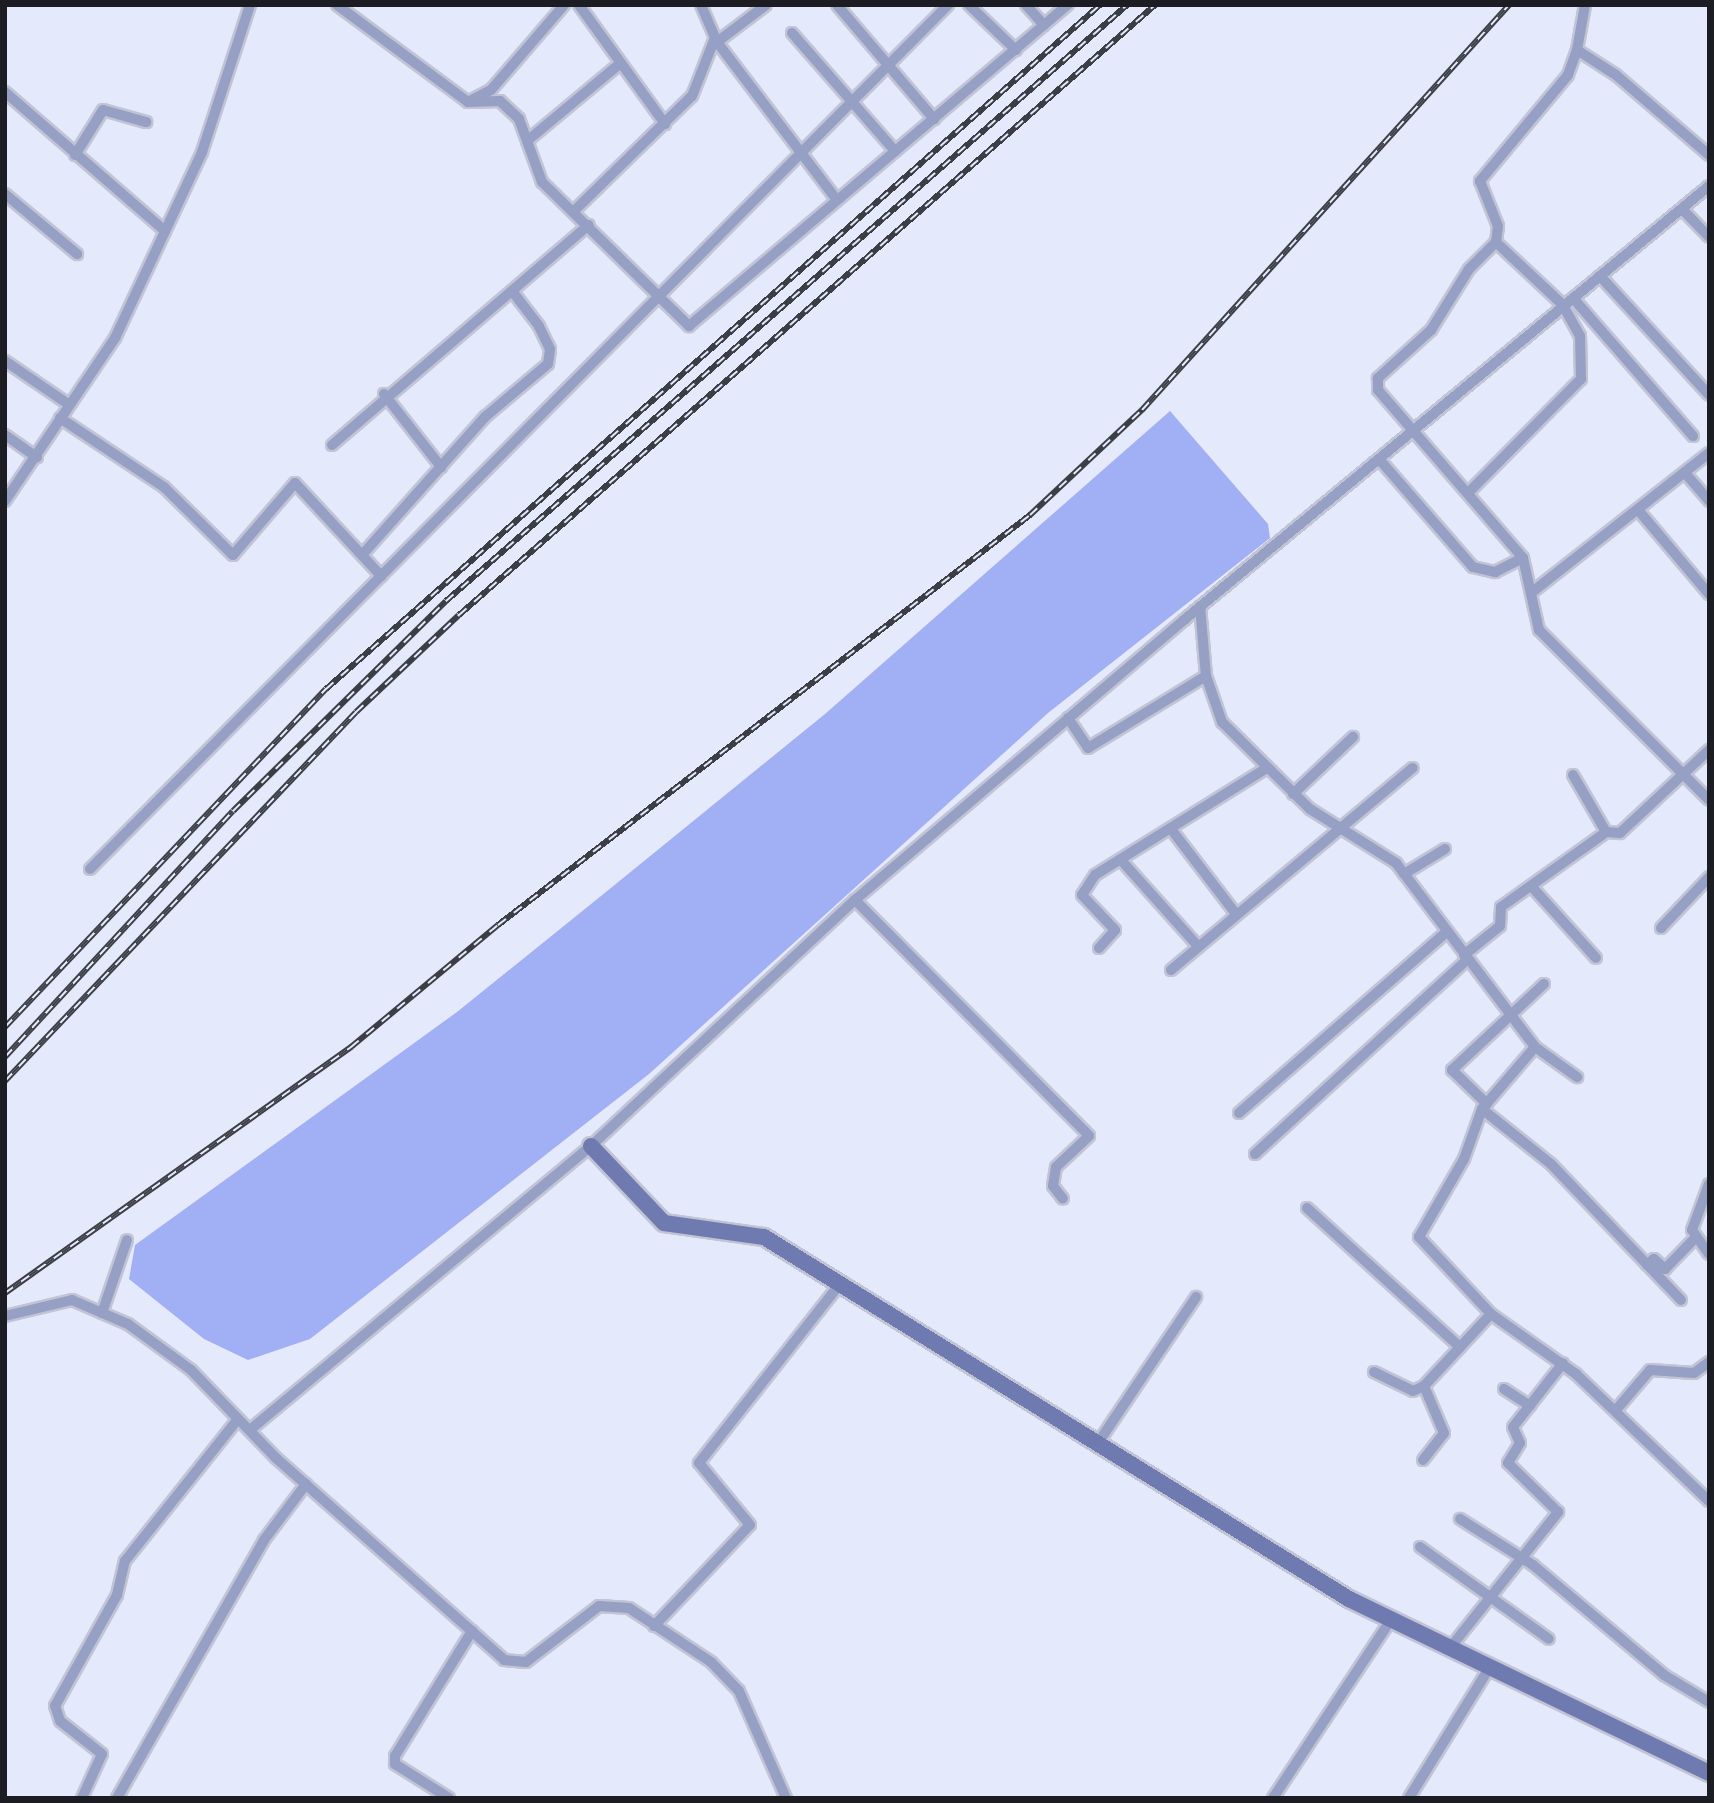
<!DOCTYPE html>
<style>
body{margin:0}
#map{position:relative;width:1714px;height:1803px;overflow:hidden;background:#e5e9fc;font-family:"Noto Serif",serif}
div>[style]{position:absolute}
.water>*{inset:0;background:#a1aff4}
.roads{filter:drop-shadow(2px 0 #c1c4d5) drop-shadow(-2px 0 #c1c4d5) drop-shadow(0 2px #c1c4d5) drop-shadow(0 -2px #c1c4d5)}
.street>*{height:10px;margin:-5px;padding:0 5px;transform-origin:5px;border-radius:5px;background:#969fc4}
.secondary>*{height:16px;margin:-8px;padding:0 8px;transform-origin:8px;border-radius:8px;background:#6f7ab0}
.rail>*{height:6px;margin-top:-3px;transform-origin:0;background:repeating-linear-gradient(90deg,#e5e9fc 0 10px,#3c3e46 0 20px);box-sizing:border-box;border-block:2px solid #3c3e46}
span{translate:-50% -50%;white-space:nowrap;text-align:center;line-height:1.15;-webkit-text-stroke:6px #e5e9fc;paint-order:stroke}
.frame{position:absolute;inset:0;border:7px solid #1b1d23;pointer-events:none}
</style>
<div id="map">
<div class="water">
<i style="clip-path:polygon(1170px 411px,1268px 524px,1270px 538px,1048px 713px,649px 1074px,310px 1339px,248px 1360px,204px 1339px,129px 1279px,135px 1245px,457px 1012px,601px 896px,825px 714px)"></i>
</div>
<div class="roads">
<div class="street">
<i style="left:337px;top:5px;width:163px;rotate:36.5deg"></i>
<i style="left:468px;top:102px;width:26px;rotate:-28deg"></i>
<i style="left:491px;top:90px;width:112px;rotate:-49.3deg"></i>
<i style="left:579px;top:5px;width:147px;rotate:54.1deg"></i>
<i style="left:701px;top:5px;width:40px;rotate:66.6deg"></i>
<i style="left:717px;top:42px;width:198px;rotate:52.8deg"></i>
<i style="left:837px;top:5px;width:150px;rotate:49.6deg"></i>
<i style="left:969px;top:5px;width:65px;rotate:43.8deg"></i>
<i style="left:1026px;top:5px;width:27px;rotate:48deg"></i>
<i style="left:792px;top:33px;width:157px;rotate:48.9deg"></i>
<i style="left:717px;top:42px;width:61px;rotate:-37.1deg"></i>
<i style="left:1577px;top:50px;width:46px;rotate:-79.9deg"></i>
<i style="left:5px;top:92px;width:212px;rotate:41deg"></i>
<i style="left:468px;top:102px;width:32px;rotate:-2deg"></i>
<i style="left:500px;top:101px;width:26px;rotate:43deg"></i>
<i style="left:519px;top:119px;width:67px;rotate:69.9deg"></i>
<i style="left:542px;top:182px;width:206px;rotate:44.4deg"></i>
<i style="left:689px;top:326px;width:497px;rotate:-40.3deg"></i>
<i style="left:527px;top:141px;width:117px;rotate:-39.8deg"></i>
<i style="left:75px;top:155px;width:53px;rotate:-58.1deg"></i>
<i style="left:103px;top:110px;width:45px;rotate:15.6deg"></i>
<i style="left:1709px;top:155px;width:123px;rotate:-139.3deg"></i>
<i style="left:1616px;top:75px;width:46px;rotate:-147.3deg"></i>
<i style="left:1577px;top:50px;width:27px;rotate:110deg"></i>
<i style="left:1568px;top:75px;width:138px;rotate:129.7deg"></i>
<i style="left:1480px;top:181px;width:48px;rotate:68.2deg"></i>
<i style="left:1498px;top:226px;width:16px;rotate:97deg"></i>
<i style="left:1496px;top:242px;width:38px;rotate:135deg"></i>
<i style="left:1469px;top:269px;width:72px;rotate:121.9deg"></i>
<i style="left:1431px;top:330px;width:72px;rotate:137.8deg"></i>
<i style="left:1378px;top:378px;width:12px;rotate:90deg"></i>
<i style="left:1378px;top:390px;width:222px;rotate:49.2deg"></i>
<i style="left:1523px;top:558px;width:74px;rotate:77.5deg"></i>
<i style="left:1539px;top:630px;width:240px;rotate:45deg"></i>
<i style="left:5px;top:194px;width:94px;rotate:39.8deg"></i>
<i style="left:575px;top:210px;width:163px;rotate:-44.3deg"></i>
<i style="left:692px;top:96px;width:62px;rotate:-68.4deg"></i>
<i style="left:1683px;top:210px;width:37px;rotate:46deg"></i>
<i style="left:1600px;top:276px;width:161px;rotate:47.5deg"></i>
<i style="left:1573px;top:298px;width:183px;rotate:49deg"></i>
<i style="left:5px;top:361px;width:76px;rotate:34.3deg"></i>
<i style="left:384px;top:394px;width:93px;rotate:52deg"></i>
<i style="left:60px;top:418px;width:125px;rotate:33.6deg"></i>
<i style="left:164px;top:487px;width:97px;rotate:44.6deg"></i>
<i style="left:233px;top:555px;width:95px;rotate:-49.3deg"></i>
<i style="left:295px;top:483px;width:127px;rotate:47.2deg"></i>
<i style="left:5px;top:435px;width:39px;rotate:35deg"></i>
<i style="left:332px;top:445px;width:338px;rotate:-40.6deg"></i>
<i style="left:1379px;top:459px;width:143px;rotate:49deg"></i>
<i style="left:1473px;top:567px;width:23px;rotate:13deg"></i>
<i style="left:1495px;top:572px;width:31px;rotate:-27deg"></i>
<i style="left:1685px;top:473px;width:37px;rotate:49deg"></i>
<i style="left:1470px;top:491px;width:158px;rotate:-45.3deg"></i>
<i style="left:1581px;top:379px;width:43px;rotate:-91.3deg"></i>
<i style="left:1580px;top:336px;width:35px;rotate:-119deg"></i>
<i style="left:1563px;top:305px;width:92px;rotate:-136.8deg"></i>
<i style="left:5px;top:501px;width:197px;rotate:-56deg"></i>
<i style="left:115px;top:338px;width:205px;rotate:-64.9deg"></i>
<i style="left:202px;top:152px;width:155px;rotate:-71.9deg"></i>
<i style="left:1639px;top:511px;width:109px;rotate:49.9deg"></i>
<i style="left:362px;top:555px;width:185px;rotate:-48.3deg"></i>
<i style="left:485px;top:417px;width:82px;rotate:-40.1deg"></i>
<i style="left:548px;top:364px;width:15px;rotate:-82deg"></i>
<i style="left:550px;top:349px;width:25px;rotate:-116deg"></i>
<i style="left:539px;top:326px;width:44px;rotate:-127.6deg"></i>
<i style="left:1531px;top:593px;width:226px;rotate:-38.2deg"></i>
<i style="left:1206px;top:676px;width:49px;rotate:70.8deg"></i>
<i style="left:1222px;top:722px;width:124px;rotate:44.7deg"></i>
<i style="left:1310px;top:809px;width:102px;rotate:32.1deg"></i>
<i style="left:1396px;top:863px;width:231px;rotate:52.9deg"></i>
<i style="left:1535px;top:1047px;width:82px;rotate:130.5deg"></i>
<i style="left:1482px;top:1109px;width:53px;rotate:109.8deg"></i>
<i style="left:1464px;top:1159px;width:90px;rotate:120deg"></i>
<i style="left:1419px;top:1237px;width:105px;rotate:46.9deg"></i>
<i style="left:1491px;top:1314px;width:104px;rotate:35.2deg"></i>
<i style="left:1576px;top:1374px;width:184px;rotate:43.7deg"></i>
<i style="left:1068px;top:718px;width:36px;rotate:56deg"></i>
<i style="left:1088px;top:748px;width:138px;rotate:-31.4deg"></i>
<i style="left:1206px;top:676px;width:70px;rotate:-94.9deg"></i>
<i style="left:1573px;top:775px;width:66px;rotate:59.9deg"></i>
<i style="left:1293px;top:794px;width:83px;rotate:-43.5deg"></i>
<i style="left:1171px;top:829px;width:107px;rotate:52.6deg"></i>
<i style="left:1121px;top:860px;width:115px;rotate:48.2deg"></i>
<i style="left:90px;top:869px;width:1218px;rotate:-45.2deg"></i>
<i style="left:1404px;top:874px;width:48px;rotate:-31.4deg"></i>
<i style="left:1533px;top:888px;width:94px;rotate:48deg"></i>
<i style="left:855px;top:900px;width:332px;rotate:45.2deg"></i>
<i style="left:1089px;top:1136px;width:45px;rotate:136.8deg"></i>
<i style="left:1056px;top:1167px;width:19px;rotate:99deg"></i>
<i style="left:1053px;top:1186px;width:16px;rotate:52deg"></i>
<i style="left:1661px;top:928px;width:70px;rotate:-46.7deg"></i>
<i style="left:1099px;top:948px;width:24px;rotate:-48deg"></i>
<i style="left:1115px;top:930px;width:48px;rotate:-133.3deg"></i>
<i style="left:1082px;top:895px;width:24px;rotate:-57deg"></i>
<i style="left:1095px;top:875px;width:200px;rotate:-31.9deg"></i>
<i style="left:1464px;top:955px;width:46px;rotate:-38.9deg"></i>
<i style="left:1500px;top:926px;width:19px;rotate:-87deg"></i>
<i style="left:1501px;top:907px;width:129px;rotate:-35.5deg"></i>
<i style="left:1606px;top:832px;width:14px;rotate:4deg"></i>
<i style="left:1620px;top:833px;width:122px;rotate:-43deg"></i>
<i style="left:1171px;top:970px;width:315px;rotate:-39.9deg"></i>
<i style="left:1535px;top:1047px;width:52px;rotate:35.5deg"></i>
<i style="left:1487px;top:1104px;width:49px;rotate:-135.8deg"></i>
<i style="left:1452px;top:1070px;width:126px;rotate:-43.1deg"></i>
<i style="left:1482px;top:1109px;width:88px;rotate:38.6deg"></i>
<i style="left:1551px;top:1164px;width:188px;rotate:46.3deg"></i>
<i style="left:1239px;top:1113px;width:274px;rotate:-41.1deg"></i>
<i style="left:1255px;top:1154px;width:287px;rotate:-42.5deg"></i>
<i style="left:1709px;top:1184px;width:49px;rotate:110.3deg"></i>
<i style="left:1692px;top:1230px;width:29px;rotate:55deg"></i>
<i style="left:1307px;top:1208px;width:207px;rotate:42.3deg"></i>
<i style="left:1647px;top:1265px;width:9px;rotate:-41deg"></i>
<i style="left:1654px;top:1259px;width:15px;rotate:42deg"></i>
<i style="left:1665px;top:1269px;width:45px;rotate:-45.9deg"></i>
<i style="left:102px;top:1313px;width:77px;rotate:-71.1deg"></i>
<i style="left:5px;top:1316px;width:69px;rotate:-13.4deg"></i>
<i style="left:72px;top:1300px;width:61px;rotate:23.2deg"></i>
<i style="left:128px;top:1324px;width:78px;rotate:36.1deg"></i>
<i style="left:191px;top:1370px;width:122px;rotate:46deg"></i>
<i style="left:276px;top:1458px;width:305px;rotate:41.5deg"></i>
<i style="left:504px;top:1660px;width:22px;rotate:5deg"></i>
<i style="left:526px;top:1662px;width:92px;rotate:-37.5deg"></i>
<i style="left:599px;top:1606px;width:30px;rotate:4deg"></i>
<i style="left:629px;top:1608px;width:98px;rotate:33.4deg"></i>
<i style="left:711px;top:1662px;width:40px;rotate:46deg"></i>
<i style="left:739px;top:1691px;width:117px;rotate:66.3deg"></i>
<i style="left:1374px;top:1372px;width:43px;rotate:26deg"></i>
<i style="left:1413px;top:1391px;width:12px;rotate:-24deg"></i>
<i style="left:1424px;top:1386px;width:98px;rotate:-47.1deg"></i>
<i style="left:1504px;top:1389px;width:31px;rotate:33deg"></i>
<i style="left:1616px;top:1410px;width:52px;rotate:-49.6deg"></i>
<i style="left:1650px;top:1370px;width:44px;rotate:3.9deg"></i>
<i style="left:1694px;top:1373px;width:19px;rotate:-36deg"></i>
<i style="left:250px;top:1430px;width:444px;rotate:-39.8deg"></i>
<i style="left:591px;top:1146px;width:361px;rotate:-43deg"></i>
<i style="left:855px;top:900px;width:432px;rotate:-40.4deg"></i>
<i style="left:1184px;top:620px;width:681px;rotate:-39.58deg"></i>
<i style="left:1098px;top:1443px;width:176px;rotate:-56.1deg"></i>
<i style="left:1423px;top:1460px;width:34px;rotate:-52deg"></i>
<i style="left:1444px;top:1433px;width:51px;rotate:-113.1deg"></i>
<i style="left:1460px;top:1519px;width:86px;rotate:32.2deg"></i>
<i style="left:1533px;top:1565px;width:171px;rotate:40deg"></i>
<i style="left:1664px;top:1675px;width:52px;rotate:31deg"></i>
<i style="left:1420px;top:1547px;width:158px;rotate:35.5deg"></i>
<i style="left:654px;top:1626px;width:139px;rotate:-46.5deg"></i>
<i style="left:750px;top:1525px;width:80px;rotate:-129.4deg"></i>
<i style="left:699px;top:1463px;width:228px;rotate:-51.8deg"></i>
<i style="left:1450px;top:1648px;width:174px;rotate:-51.5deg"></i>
<i style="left:1558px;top:1512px;width:70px;rotate:-135.6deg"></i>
<i style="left:1508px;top:1463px;width:23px;rotate:-59deg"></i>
<i style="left:1520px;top:1443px;width:17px;rotate:-114deg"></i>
<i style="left:1513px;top:1427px;width:81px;rotate:-52deg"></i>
<i style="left:82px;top:1798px;width:48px;rotate:-65.6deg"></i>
<i style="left:102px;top:1754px;width:53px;rotate:-141.8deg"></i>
<i style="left:60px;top:1721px;width:16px;rotate:-108deg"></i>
<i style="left:55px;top:1706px;width:127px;rotate:-60.8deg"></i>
<i style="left:117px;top:1595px;width:35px;rotate:-77deg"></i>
<i style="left:125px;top:1561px;width:181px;rotate:-51.5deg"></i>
<i style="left:117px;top:1798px;width:297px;rotate:-60.3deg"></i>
<i style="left:264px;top:1540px;width:70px;rotate:-53.1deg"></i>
<i style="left:449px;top:1798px;width:64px;rotate:-147.8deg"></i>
<i style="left:395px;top:1764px;width:8px;rotate:-90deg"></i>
<i style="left:395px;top:1756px;width:147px;rotate:-58.4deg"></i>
<i style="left:1273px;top:1798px;width:214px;rotate:-56.5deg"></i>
<i style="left:1409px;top:1798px;width:154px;rotate:-58.3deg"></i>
</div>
<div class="secondary">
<i style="left:591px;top:1146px;width:106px;rotate:46.5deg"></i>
<i style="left:664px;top:1223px;width:101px;rotate:8deg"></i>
<i style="left:764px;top:1237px;width:688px;rotate:31.75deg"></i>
<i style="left:1349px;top:1599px;width:400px;rotate:25.8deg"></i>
</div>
</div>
<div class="rail">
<i style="left:5px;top:1027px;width:466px;rotate:-46.5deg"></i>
<i style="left:326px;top:689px;width:1033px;rotate:-41.47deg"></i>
<i style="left:5px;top:1057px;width:335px;rotate:-47.2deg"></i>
<i style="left:233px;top:811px;width:299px;rotate:-44.6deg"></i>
<i style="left:446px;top:601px;width:905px;rotate:-41.19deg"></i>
<i style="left:5px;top:1081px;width:509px;rotate:-46.43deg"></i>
<i style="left:356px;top:712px;width:141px;rotate:-43.3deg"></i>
<i style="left:459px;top:615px;width:925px;rotate:-41.23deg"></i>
<i style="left:5px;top:1293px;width:425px;rotate:-35.4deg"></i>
<i style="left:351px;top:1047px;width:191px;rotate:-39.7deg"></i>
<i style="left:498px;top:925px;width:672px;rotate:-37.62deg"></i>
<i style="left:1030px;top:515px;width:154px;rotate:-43.2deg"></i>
<i style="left:1142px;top:410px;width:547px;rotate:-47.82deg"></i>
</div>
<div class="frame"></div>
</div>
